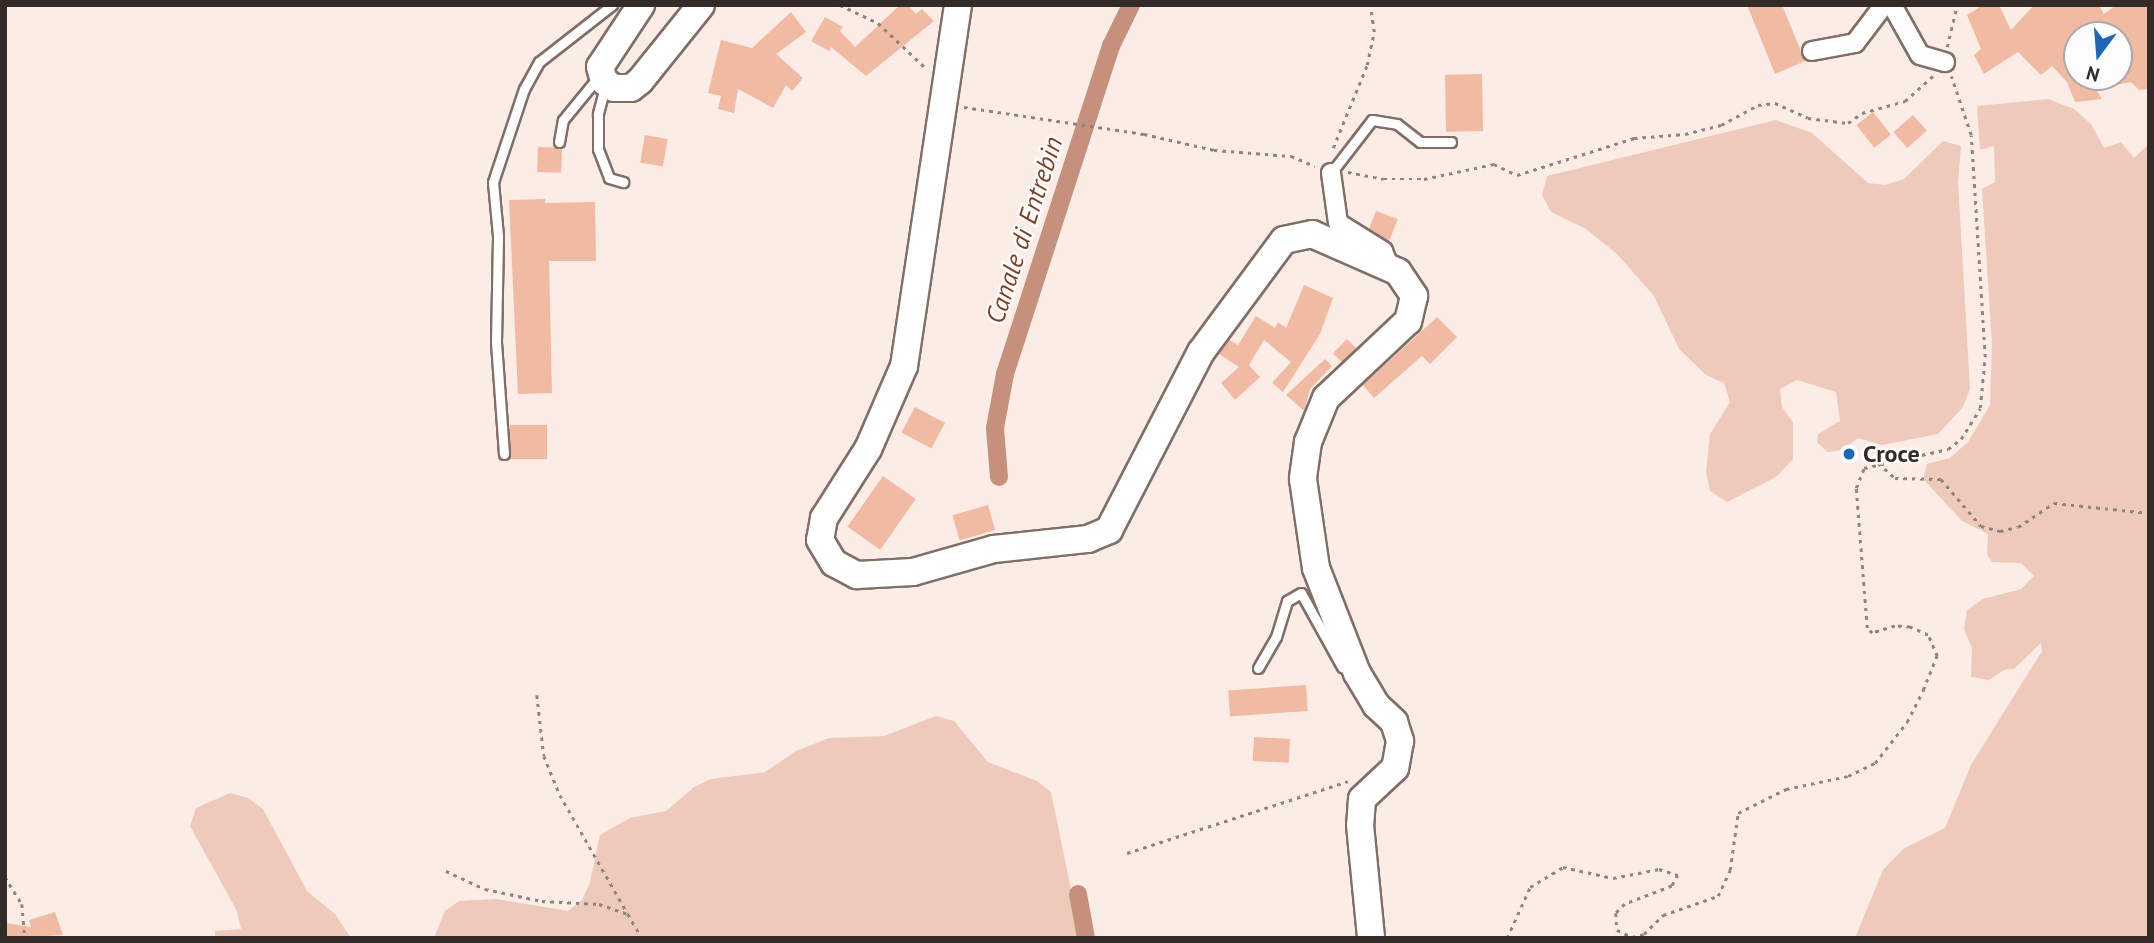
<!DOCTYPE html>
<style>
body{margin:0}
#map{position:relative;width:2154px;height:943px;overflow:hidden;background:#fcece6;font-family:"PT Sans",sans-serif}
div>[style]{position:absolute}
.green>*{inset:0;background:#eecabb}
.canal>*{height:18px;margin:-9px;padding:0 9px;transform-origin:9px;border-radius:9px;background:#c6917c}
.building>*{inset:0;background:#f0baa3;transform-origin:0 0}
.path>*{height:2.5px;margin-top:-1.25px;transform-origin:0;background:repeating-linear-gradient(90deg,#8f8480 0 3.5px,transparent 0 8.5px)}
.roads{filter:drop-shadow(2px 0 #806f68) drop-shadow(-2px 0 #806f68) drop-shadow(0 2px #806f68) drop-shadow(0 -2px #806f68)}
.lane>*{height:9px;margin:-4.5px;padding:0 4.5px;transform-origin:4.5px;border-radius:4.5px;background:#fff}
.street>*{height:18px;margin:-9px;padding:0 9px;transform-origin:9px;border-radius:9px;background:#fff}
.secondary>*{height:26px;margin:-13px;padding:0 13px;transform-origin:13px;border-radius:13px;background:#fff}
.dots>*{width:19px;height:19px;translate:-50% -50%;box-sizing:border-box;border:4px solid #fdfdfd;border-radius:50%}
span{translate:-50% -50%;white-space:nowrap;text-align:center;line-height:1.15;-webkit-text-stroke:5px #fdfdfd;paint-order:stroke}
.poi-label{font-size:24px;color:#322b28;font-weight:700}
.left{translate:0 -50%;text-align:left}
.water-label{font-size:26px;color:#803e20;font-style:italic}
.frame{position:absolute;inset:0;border:7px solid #322b28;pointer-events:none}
.north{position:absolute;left:2063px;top:21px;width:70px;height:70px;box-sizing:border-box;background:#fdfdfd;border:2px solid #aca9a8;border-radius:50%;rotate:196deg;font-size:19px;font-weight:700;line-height:28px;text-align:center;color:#322b28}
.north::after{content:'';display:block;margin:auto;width:24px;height:32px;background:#1c68b7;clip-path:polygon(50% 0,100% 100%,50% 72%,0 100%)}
</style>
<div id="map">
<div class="green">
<i style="clip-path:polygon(2048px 99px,2074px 109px,2091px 124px,2104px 148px,2121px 142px,2134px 158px,2149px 144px,2149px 938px,1855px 938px,1883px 870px,1903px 849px,1945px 828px,1971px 765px,2042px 651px,2041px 643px,2014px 669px,2004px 670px,1989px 680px,1971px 677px,1972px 648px,1964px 629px,1967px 610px,1983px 599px,2021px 589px,2034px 576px,2021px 563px,1992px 562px,1987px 554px,1988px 534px,1962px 521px,1923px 479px,1927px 464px,1950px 458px,1968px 442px,1990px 405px,1992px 344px,1982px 189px,1995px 182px,1994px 146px,1980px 150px,1977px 106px)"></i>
<i style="clip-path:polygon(1776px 120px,1812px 133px,1868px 183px,1885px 185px,1904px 179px,1943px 141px,1961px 146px,1958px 182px,1970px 389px,1963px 407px,1938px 434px,1882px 445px,1858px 438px,1843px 450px,1828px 452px,1817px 442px,1818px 434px,1840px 421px,1836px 392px,1797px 380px,1780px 389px,1782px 407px,1793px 422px,1793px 459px,1776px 477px,1727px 502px,1710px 491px,1706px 472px,1710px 434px,1730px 402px,1724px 383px,1706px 375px,1679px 349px,1654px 296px,1617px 254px,1586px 229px,1551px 212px,1542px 195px,1547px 176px)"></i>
<i style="clip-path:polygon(936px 716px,954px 721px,988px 762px,1037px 781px,1051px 792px,1081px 938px,434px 938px,445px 911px,459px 901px,496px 899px,568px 911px,582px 900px,590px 882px,600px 835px,630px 818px,666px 811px,694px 787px,711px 779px,765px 772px,796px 751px,829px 738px,884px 736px)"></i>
<i style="clip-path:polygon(230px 793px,248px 798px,263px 809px,307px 891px,335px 914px,351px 938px,215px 938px,215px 931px,241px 929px,237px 911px,190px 826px,196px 808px)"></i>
</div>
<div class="canal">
<i style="left:999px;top:477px;width:49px;rotate:-94.7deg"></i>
<i style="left:995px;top:428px;width:55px;rotate:-79.5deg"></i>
<i style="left:1005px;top:374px;width:345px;rotate:-72.1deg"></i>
<i style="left:1111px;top:46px;width:46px;rotate:-64deg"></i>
<i style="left:1078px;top:894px;width:45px;rotate:79.7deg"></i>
</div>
<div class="building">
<i style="clip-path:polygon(900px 5px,908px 5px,916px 14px,922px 9px,934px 21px,866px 76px,831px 47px,829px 51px,811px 41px,825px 17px,843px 27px,840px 31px,855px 47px)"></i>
<i style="clip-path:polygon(1747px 5px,1782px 5px,1805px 61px,1775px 74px)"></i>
<i style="clip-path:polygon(evenodd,1983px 5px,1999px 5px,2011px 30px,2034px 5px,2099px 5px,2104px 14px,2116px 5px,2149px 5px,2149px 89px,2139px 90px,2131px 82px,2096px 89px,2102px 99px,2075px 102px,2067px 82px,2052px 66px,2041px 75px,2018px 52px,1984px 74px,1974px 55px,1981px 49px,1967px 15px,1983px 5px,2077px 35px,2119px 35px,2119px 77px,2077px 77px,2077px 35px)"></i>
<i style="clip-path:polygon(791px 12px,806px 32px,776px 54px,803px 78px,792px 91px,786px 85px,773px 108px,738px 89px,734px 113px,718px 109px,721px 96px,708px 93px,721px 40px,752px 48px)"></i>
<i style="left:1482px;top:74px;width:57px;height:37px;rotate:89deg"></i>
<i style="left:1873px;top:112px;width:29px;height:21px;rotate:52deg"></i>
<i style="left:1913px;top:115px;width:21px;height:26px;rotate:49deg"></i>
<i style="left:645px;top:135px;width:23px;height:28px;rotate:10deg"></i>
<i style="left:538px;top:147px;width:24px;height:25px;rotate:2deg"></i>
<i style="clip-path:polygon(545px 199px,545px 203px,595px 202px,596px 261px,549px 261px,552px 393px,518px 394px,509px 200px)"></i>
<i style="clip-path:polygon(1376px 211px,1398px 219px,1389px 241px,1369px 229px)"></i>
<i style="clip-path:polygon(1304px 285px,1333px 298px,1320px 334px,1283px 392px,1272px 383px,1291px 362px,1264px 340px,1249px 365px,1260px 377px,1235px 400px,1221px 383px,1239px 367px,1219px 354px,1229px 340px,1238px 345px,1256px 316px,1275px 328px,1278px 322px,1286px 328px)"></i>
<i style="clip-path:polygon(1437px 317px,1457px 337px,1430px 364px,1422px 356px,1374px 398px,1363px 385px)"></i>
<i style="left:1347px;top:339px;width:13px;height:20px;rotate:45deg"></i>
<i style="clip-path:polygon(1325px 359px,1332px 366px,1310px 389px,1304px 411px,1286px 395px)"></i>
<i style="left:915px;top:407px;width:34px;height:29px;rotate:28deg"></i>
<i style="left:510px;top:425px;width:37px;height:34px"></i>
<i style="left:883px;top:476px;width:40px;height:62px;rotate:35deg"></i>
<i style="left:988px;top:505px;width:26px;height:37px;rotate:74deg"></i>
<i style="left:1306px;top:685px;width:26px;height:78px;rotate:86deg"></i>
<i style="left:1254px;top:737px;width:36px;height:24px;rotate:3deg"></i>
<i style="clip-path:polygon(55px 912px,63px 935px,5px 938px,5px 923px,31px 927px,29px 920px)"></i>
</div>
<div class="path">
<i style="left:840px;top:5px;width:42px;rotate:25.3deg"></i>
<i style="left:878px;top:23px;width:67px;rotate:43.2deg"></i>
<i style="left:1947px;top:47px;width:43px;rotate:-76.6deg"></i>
<i style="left:964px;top:107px;width:182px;rotate:8.5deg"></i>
<i style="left:1144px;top:134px;width:72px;rotate:12.9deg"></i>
<i style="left:1214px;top:150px;width:77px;rotate:4.5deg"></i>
<i style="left:1291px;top:156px;width:26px;rotate:23deg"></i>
<i style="left:1333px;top:148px;width:90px;rotate:-67.7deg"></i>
<i style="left:1367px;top:65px;width:34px;rotate:-78deg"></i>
<i style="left:1374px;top:32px;width:27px;rotate:-98deg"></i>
<i style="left:1348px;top:172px;width:36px;rotate:11deg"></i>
<i style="left:1383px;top:179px;width:41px"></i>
<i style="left:1424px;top:179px;width:72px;rotate:-12.1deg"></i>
<i style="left:1494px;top:164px;width:25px;rotate:26deg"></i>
<i style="left:1517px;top:175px;width:123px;rotate:-17.5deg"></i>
<i style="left:1634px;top:138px;width:51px;rotate:-4.5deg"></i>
<i style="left:1685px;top:134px;width:37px;rotate:-14deg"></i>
<i style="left:1721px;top:125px;width:42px;rotate:-28.4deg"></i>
<i style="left:1758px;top:105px;width:17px;rotate:-7deg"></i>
<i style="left:1775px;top:103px;width:36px;rotate:24deg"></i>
<i style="left:1808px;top:118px;width:40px;rotate:7.1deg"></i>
<i style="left:1848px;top:123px;width:17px;rotate:-36deg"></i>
<i style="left:1862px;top:113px;width:45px;rotate:-15.6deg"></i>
<i style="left:1905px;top:101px;width:39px;rotate:-42deg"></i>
<i style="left:1878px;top:463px;width:23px;rotate:41deg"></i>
<i style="left:1895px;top:478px;width:46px;rotate:1.2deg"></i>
<i style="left:1941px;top:479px;width:62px;rotate:49.6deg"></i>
<i style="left:1981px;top:526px;width:20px;rotate:15deg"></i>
<i style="left:2000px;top:531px;width:18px;rotate:-13deg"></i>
<i style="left:2018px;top:527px;width:43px;rotate:-33.7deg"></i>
<i style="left:2054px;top:503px;width:96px;rotate:6deg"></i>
<i style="left:537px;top:695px;width:61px;rotate:83.5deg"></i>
<i style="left:544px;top:756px;width:42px;rotate:67.7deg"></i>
<i style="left:560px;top:795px;width:137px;rotate:60.3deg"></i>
<i style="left:1127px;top:853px;width:232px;rotate:-18deg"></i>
<i style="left:446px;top:871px;width:43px;rotate:24.8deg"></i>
<i style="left:485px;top:889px;width:58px;rotate:11.9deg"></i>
<i style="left:542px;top:901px;width:57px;rotate:3deg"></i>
<i style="left:599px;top:904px;width:31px;rotate:19deg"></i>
<i style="left:628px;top:914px;width:28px;rotate:60deg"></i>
<i style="left:5px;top:877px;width:32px;rotate:58deg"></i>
<i style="left:22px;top:904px;width:34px;rotate:85deg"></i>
<i style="left:1507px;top:938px;width:56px;rotate:-65.7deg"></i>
<i style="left:1530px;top:887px;width:39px;rotate:-31deg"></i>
<i style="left:1563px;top:867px;width:51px;rotate:12.4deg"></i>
<i style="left:1613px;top:878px;width:47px;rotate:-11.1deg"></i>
<i style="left:1659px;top:869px;width:20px;rotate:18deg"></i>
<i style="left:1678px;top:875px;width:13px;rotate:119deg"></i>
<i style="left:1672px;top:886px;width:50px;rotate:159deg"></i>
<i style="left:1625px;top:904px;width:13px;rotate:135deg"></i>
<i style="left:1616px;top:913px;width:17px;rotate:87deg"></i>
<i style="left:1617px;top:930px;width:17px;rotate:25deg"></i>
<i style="left:1632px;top:937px;width:12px;rotate:-14deg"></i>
<i style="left:1644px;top:934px;width:27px;rotate:-45deg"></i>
<i style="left:1663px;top:915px;width:58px;rotate:-19.1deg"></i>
<i style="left:1718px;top:896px;width:29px;rotate:-65deg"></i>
<i style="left:1730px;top:870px;width:58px;rotate:-82deg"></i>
<i style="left:1738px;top:813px;width:54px;rotate:-26.6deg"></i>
<i style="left:1786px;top:789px;width:63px;rotate:-11.8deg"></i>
<i style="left:1848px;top:776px;width:30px;rotate:-26deg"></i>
<i style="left:1875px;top:763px;width:52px;rotate:-52deg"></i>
<i style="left:1907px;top:722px;width:36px;rotate:-63deg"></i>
<i style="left:1923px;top:690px;width:37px;rotate:-68deg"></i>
<i style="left:1937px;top:656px;width:23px;rotate:-113deg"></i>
<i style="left:1928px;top:635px;width:20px;rotate:-156deg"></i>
<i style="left:1910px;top:627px;width:15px;rotate:-176deg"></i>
<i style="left:1895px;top:626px;width:24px;rotate:163deg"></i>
<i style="left:1872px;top:633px;width:7px;rotate:-135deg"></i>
<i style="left:1867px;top:628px;width:140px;rotate:-94.5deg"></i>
<i style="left:1856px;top:488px;width:22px;rotate:-68deg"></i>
<i style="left:1864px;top:468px;width:86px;rotate:-12.7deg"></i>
<i style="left:1948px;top:449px;width:16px;rotate:-38deg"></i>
<i style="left:1961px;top:439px;width:36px;rotate:-58deg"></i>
<i style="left:1980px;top:408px;width:51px;rotate:-84.4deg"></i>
<i style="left:1985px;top:357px;width:222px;rotate:-93.6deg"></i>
<i style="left:1971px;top:135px;width:62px;rotate:-108.7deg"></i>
</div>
<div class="roads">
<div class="lane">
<i style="left:605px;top:87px;width:28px;rotate:105deg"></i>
<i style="left:598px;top:114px;width:35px;rotate:90deg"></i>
<i style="left:598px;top:149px;width:31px;rotate:69deg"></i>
<i style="left:609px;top:178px;width:15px;rotate:16deg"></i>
<i style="left:559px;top:142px;width:22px;rotate:-80deg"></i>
<i style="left:563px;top:120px;width:57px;rotate:-50.7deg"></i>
<i style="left:1331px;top:173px;width:67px;rotate:-52.3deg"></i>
<i style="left:1372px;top:120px;width:25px;rotate:9deg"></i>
<i style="left:1397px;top:124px;width:29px;rotate:38deg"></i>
<i style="left:1420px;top:142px;width:31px"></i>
<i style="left:504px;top:454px;width:112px;rotate:-94.1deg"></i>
<i style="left:496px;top:342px;width:106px;rotate:-88.9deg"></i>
<i style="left:498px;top:236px;width:54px;rotate:-95.3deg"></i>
<i style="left:493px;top:182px;width:98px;rotate:-71.6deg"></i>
<i style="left:524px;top:89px;width:31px;rotate:-61deg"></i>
<i style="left:539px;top:62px;width:93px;rotate:-38deg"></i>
<i style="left:1258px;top:668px;width:36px;rotate:-60deg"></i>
<i style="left:1276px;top:637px;width:38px;rotate:-73deg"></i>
<i style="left:1287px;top:601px;width:16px;rotate:-30deg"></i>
<i style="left:1301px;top:593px;width:85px;rotate:61deg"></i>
</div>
<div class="street">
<i style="left:1892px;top:5px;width:57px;rotate:60.8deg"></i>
<i style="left:1920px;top:55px;width:26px;rotate:16deg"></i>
<i style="left:1812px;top:51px;width:44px;rotate:-10.5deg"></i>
<i style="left:1855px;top:43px;width:48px;rotate:-52.7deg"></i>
<i style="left:1331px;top:173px;width:50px;rotate:82deg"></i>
<i style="left:1338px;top:223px;width:53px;rotate:31.9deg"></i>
<i style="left:1383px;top:251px;width:18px;rotate:68deg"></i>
</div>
<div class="secondary">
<i style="left:641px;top:5px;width:74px;rotate:123.5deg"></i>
<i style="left:600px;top:67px;width:15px;rotate:74deg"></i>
<i style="left:604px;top:81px;width:12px;rotate:35deg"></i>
<i style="left:614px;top:88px;width:17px"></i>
<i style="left:631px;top:88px;width:11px;rotate:-38deg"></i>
<i style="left:640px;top:81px;width:97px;rotate:-51.2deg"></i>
<i style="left:958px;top:5px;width:365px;rotate:98.5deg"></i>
<i style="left:904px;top:366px;width:90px;rotate:113.4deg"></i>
<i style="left:868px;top:449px;width:82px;rotate:122.5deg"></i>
<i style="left:824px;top:518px;width:22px;rotate:100deg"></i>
<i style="left:820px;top:540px;width:27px;rotate:59deg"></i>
<i style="left:834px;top:563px;width:26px;rotate:28deg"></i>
<i style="left:857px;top:575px;width:56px;rotate:-3.1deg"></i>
<i style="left:913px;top:572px;width:84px;rotate:-15.9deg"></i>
<i style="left:994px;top:549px;width:95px;rotate:-6.1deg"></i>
<i style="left:1088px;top:539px;width:23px;rotate:-23deg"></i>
<i style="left:1109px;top:530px;width:200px;rotate:-62.7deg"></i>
<i style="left:1201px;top:352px;width:139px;rotate:-53.5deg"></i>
<i style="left:1284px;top:240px;width:29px;rotate:-12deg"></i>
<i style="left:1312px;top:234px;width:94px;rotate:23.8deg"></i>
<i style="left:1398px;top:272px;width:29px;rotate:56deg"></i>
<i style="left:1414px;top:296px;width:26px;rotate:103deg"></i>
<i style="left:1408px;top:321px;width:112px;rotate:136.8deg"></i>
<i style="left:1326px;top:398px;width:48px;rotate:112.2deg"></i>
<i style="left:1308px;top:442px;width:37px;rotate:98deg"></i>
<i style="left:1303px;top:479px;width:90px;rotate:81.7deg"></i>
<i style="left:1316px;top:568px;width:113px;rotate:68.7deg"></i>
<i style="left:1357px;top:673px;width:37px;rotate:59deg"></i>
<i style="left:1376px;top:705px;width:25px;rotate:43deg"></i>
<i style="left:1394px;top:722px;width:20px;rotate:72deg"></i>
<i style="left:1400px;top:741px;width:27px;rotate:100deg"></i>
<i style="left:1395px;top:768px;width:45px;rotate:136.8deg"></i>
<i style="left:1362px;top:799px;width:26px;rotate:94deg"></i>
<i style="left:1360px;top:825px;width:114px;rotate:84.4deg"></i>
</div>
</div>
<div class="dots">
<i style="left:1849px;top:454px;background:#1c68b7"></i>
</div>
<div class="poi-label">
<span class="left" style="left:1863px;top:454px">Croce</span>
</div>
<div class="water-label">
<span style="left:1024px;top:230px;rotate:-72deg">Canale di Entrebin</span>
</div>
<div class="frame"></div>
<div class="north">N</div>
</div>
